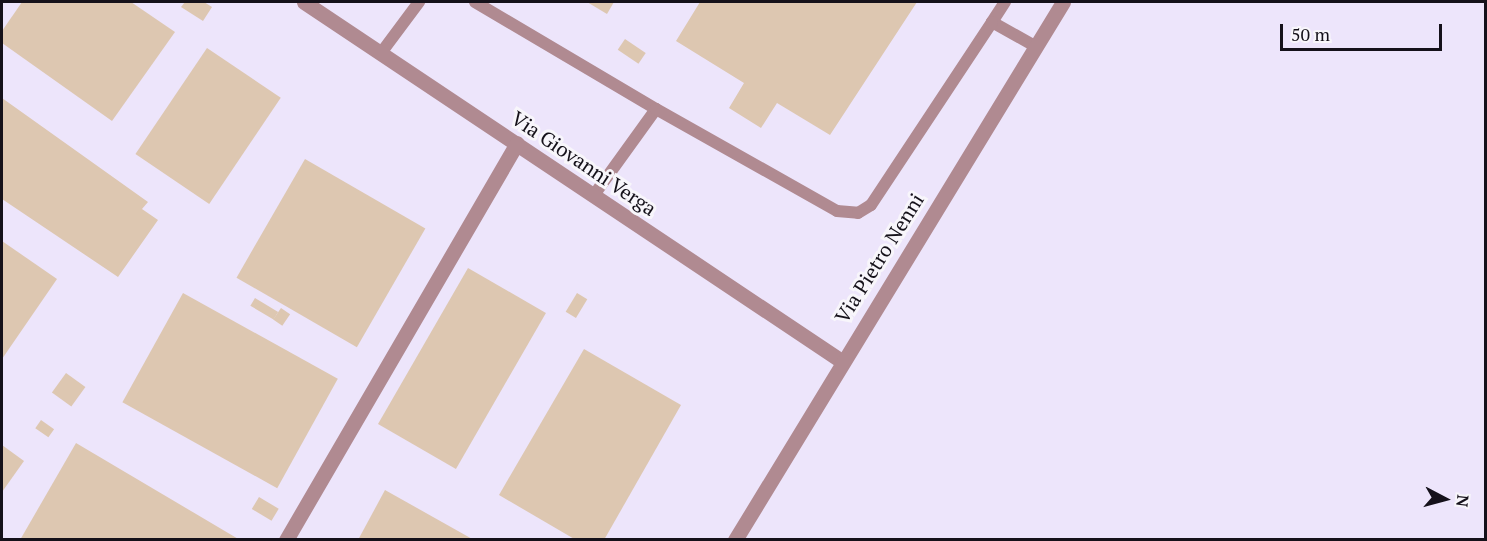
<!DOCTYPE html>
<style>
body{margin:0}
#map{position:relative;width:1487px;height:541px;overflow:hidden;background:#ede5fb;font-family:"PT Serif",serif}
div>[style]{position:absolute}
.building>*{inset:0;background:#ddc7b1;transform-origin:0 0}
.service>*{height:12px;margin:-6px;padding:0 6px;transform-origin:6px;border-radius:6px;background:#b08a91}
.minor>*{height:15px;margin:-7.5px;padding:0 7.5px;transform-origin:7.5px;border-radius:7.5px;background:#b08a91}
span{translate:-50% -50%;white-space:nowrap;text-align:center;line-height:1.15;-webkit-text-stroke:6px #f8f6fb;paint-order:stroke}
.street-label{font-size:20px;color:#15111a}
.frame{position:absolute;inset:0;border:3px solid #15111a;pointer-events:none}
.north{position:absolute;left:1415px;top:469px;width:60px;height:60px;-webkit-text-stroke:4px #f8f6fb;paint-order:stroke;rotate:96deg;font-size:16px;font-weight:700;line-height:24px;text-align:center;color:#15111a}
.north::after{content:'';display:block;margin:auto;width:21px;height:27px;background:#15111a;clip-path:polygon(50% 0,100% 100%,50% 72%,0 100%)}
.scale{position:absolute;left:1280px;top:24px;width:162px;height:27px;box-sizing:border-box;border:3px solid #15111a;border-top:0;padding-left:8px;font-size:18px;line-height:21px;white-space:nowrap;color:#15111a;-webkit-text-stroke:4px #f8f6fb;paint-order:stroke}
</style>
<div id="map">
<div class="building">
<i style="clip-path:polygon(22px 2px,131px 2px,175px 32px,112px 121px,2px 43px,2px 31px)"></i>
<i style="clip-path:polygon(185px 2px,204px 2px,212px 7px,203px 21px,181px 7px)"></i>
<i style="clip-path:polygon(587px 2px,614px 2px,607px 14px)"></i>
<i style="clip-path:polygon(700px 2px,917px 2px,830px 135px,777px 103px,761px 128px,729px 108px,744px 83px,676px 41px)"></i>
<i style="left:625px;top:39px;width:25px;height:13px;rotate:34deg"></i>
<i style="left:207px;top:48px;width:89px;height:128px;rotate:34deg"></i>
<i style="clip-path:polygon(2px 98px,148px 202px,142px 209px,158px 220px,118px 277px,2px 199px)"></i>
<i style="left:305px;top:159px;width:139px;height:137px;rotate:30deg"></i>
<i style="clip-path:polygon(2px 241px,57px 279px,2px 359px)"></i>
<i style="left:468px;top:268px;width:90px;height:180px;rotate:30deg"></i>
<i style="left:183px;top:293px;width:177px;height:125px;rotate:29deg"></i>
<i style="left:577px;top:293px;width:12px;height:22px;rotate:31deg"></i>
<i style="left:255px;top:298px;width:27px;height:9px;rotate:31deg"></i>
<i style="left:281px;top:308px;width:11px;height:14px;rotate:34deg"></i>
<i style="clip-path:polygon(584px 349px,681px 405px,604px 540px,576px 540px,499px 495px)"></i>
<i style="left:66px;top:373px;width:24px;height:24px;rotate:36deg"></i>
<i style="left:41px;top:420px;width:16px;height:10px;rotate:35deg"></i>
<i style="clip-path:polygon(76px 443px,240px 540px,20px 540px)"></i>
<i style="clip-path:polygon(2px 445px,24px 461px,2px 492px)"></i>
<i style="clip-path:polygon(385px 490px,474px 540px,358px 540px)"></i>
<i style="left:259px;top:497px;width:23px;height:14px;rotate:31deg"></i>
</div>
<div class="service">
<i style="left:475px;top:2px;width:210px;rotate:30.6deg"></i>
<i style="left:1005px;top:2px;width:24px;rotate:123deg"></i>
<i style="left:992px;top:22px;width:49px;rotate:29.2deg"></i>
<i style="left:381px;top:53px;width:64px;rotate:-53.3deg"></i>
<i style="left:594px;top:195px;width:106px;rotate:-54.2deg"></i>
<i style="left:656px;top:109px;width:208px;rotate:29.4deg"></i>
<i style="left:837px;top:211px;width:21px;rotate:5deg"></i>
<i style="left:858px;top:213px;width:15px;rotate:-32deg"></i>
<i style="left:871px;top:205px;width:219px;rotate:-56.5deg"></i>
</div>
<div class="minor">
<i style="left:304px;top:2px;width:645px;rotate:33.74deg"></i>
<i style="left:286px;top:540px;width:459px;rotate:-59.8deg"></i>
<i style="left:735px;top:540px;width:630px;rotate:-58.63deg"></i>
</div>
<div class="street-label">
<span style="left:584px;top:163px;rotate:34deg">Via Giovanni Verga</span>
<span style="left:879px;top:258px;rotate:-58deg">Via Pietro Nenni</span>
</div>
<div class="frame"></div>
<div class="north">N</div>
<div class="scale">50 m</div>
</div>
